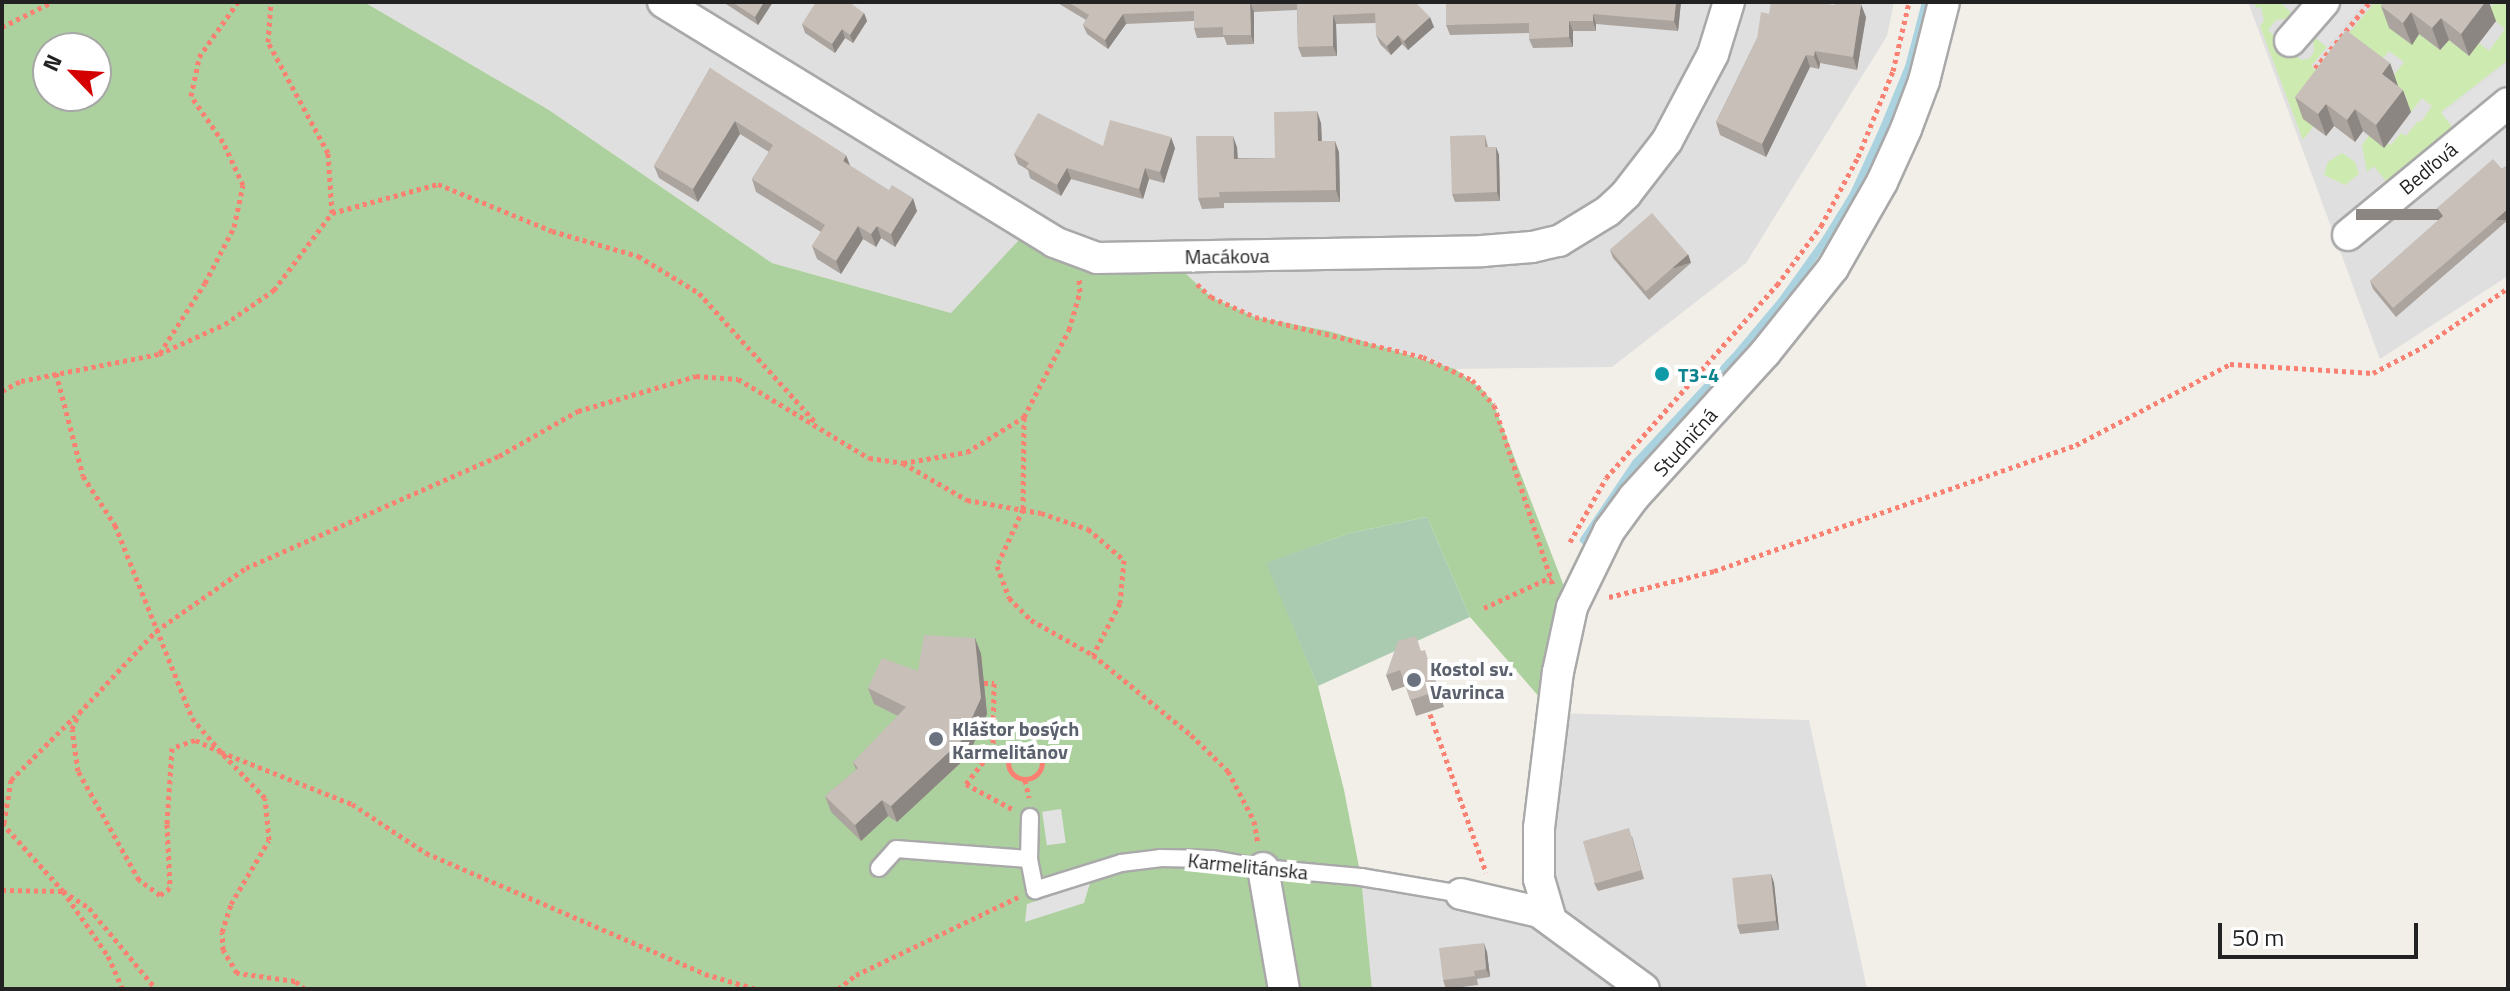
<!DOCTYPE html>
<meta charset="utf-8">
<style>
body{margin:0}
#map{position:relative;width:2510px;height:991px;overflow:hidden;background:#f2efe9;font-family:"Titillium Web",sans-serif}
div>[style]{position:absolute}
.residential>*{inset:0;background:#e0dfdf}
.grass>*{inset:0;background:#cdebb0}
.forest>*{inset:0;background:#add19e}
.cemetery>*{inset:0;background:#aacbaf}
.parking>*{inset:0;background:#e2e2e2;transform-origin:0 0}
.stream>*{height:8px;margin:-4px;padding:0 4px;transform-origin:4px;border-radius:4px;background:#aad3df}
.path>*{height:5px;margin-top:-2.5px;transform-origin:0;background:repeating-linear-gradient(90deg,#fa8072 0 4px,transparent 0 8px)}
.path>.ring{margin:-2.5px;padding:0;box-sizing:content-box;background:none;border:5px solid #fa8072;border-radius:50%}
.roads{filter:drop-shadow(2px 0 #a9a9a9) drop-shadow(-2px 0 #a9a9a9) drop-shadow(0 2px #a9a9a9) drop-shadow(0 -2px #a9a9a9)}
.service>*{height:16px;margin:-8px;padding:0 8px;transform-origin:8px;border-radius:8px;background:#fff}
.minor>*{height:30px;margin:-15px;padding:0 15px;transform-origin:15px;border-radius:15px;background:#fff}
.wall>*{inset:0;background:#aba49e}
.shaded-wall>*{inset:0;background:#8b8681;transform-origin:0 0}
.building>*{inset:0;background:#c7bfb8;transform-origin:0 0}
.dots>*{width:22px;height:22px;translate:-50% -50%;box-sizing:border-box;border:4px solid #fff;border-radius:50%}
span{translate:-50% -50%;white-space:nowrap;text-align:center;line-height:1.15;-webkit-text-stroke:8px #fff;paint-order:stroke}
.street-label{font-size:20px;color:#222}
.culture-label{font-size:20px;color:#0d838f;font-weight:700}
.left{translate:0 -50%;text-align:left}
.worship-label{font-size:20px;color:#5b616d;font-weight:700}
.frame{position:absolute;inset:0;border:4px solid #222;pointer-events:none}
.north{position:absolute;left:32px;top:32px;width:80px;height:80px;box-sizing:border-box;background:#fff;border:2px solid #a7a7a7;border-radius:50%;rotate:295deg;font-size:22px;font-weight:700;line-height:32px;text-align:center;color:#222}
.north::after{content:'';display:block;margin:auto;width:28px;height:36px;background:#d40000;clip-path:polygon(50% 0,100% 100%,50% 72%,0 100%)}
.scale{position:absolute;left:2218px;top:923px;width:200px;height:36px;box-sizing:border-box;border:4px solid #222;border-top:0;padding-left:10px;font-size:24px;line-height:28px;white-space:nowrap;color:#222;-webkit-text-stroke:6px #fff;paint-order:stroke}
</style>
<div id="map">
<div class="residential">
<i style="clip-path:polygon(364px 2px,1894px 2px,1887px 36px,1746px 263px,1612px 367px,1455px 369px,1329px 331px,1255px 317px,1211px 297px,1185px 273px,951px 313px,772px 263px,549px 110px)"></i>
<i style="clip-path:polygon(2248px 2px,2508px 2px,2508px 276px,2380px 359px)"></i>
<i style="clip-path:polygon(1553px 713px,1809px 720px,1867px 989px,1372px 989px,1361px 877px,1527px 909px)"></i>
</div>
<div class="grass">
<i style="clip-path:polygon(2254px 2px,2280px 2px,2293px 15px,2292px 18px,2276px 20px,2268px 30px,2301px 60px,2309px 59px,2314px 52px,2313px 36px,2327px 47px,2311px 66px,2317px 71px,2313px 127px,2303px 140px,2260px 26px,2264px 21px,2261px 7px,2256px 8px)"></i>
<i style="clip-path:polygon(2375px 2px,2408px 2px,2412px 44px,2419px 34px,2440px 50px,2449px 40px,2469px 55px,2479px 43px,2489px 51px,2505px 29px,2486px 13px,2495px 2px,2508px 2px,2508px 60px,2441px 112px,2454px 129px,2389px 185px,2374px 166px,2367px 172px,2362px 145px,2369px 136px,2384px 147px,2387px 143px,2391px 145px,2401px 133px,2406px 136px,2418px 121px,2421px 122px,2432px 106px,2422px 98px,2411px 112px,2402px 105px,2407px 98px,2390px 80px,2404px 62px,2389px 51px,2375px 68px,2323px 64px)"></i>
<i style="clip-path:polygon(2342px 153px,2355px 162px,2359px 174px,2345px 185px,2324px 175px,2328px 162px)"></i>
</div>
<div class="forest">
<i style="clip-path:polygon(evenodd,2px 2px,364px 2px,549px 110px,772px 263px,951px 313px,1031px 227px,1054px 242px,1180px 257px,1185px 273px,1211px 297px,1255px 317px,1329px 331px,1455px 369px,1484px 391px,1494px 405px,1572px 607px,1553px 713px,1470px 617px,1427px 517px,1350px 533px,1267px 563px,1318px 686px,1344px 790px,1361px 877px,1372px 989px,2px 989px,2px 2px,48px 48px,96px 48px,96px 96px,48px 96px,48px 48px)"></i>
</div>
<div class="cemetery">
<i style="clip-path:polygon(1427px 517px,1470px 617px,1318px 686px,1266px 563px,1350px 533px)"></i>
</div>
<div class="parking">
<i style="clip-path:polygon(2337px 2px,2363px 2px,2327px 47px,2311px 34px)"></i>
<i style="clip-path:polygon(2508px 63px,2508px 91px,2456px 131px,2442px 114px)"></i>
<i style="left:1061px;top:809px;width:34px;height:19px;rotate:82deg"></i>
<i style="clip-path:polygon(1090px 883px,1084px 903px,1025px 922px,1027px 904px)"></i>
</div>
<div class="stream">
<i style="left:1584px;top:540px;width:93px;rotate:-56deg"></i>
<i style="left:1636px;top:463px;width:145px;rotate:-47deg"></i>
<i style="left:1735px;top:357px;width:73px;rotate:-50deg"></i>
<i style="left:1782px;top:301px;width:74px;rotate:-54.4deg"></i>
<i style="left:1825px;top:241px;width:55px;rotate:-58.3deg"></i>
<i style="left:1854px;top:194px;width:70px;rotate:-65.6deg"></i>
<i style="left:1883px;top:130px;width:68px;rotate:-67.6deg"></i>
<i style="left:1909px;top:67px;width:67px;rotate:-75.3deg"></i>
</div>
<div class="path">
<i style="left:2px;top:27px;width:56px;rotate:-26.6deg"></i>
<i style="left:2315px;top:68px;width:86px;rotate:-50.2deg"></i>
<i style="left:332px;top:213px;width:110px;rotate:-15.3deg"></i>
<i style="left:438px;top:184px;width:123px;rotate:22.4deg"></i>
<i style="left:552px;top:231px;width:90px;rotate:16.2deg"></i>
<i style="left:638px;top:256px;width:71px;rotate:31.2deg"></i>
<i style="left:699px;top:293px;width:176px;rotate:48deg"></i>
<i style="left:1197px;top:284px;width:19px;rotate:43deg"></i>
<i style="left:1211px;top:297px;width:48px;rotate:24.4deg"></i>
<i style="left:1255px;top:317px;width:173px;rotate:13.4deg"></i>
<i style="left:1423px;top:357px;width:54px;rotate:25.1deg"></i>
<i style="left:1472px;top:380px;width:33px;rotate:49deg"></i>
<i style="left:1494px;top:405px;width:189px;rotate:71.9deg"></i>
<i style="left:160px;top:353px;width:83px;rotate:-57.3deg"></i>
<i style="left:205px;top:283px;width:63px;rotate:-62.6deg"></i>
<i style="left:234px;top:227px;width:43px;rotate:-77.9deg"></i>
<i style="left:243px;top:185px;width:47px;rotate:-114.9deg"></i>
<i style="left:223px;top:142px;width:56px;rotate:-124.8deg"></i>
<i style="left:191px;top:96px;width:40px;rotate:-78deg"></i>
<i style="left:199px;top:57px;width:67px;rotate:-54.7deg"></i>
<i style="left:56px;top:373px;width:106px;rotate:75.3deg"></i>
<i style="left:83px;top:476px;width:59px;rotate:56.9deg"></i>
<i style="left:115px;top:525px;width:208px;rotate:68.2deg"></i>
<i style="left:192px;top:718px;width:45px;rotate:49.5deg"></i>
<i style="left:221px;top:752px;width:141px;rotate:21.7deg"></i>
<i style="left:352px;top:804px;width:89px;rotate:33.5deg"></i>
<i style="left:426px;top:853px;width:304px;rotate:23.4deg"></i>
<i style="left:705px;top:974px;width:53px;rotate:16.4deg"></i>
<i style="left:2px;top:391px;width:21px;rotate:-28deg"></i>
<i style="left:21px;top:381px;width:141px;rotate:-11.1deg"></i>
<i style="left:159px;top:354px;width:72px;rotate:-24.4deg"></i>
<i style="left:225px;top:324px;width:60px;rotate:-34.8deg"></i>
<i style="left:274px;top:290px;width:96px;rotate:-53deg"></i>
<i style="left:332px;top:213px;width:60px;rotate:-93.8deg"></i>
<i style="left:328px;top:153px;width:126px;rotate:-118.4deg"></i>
<i style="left:268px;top:42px;width:40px;rotate:-85.7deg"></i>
<i style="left:1024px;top:417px;width:98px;rotate:-62.7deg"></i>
<i style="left:1069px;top:330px;width:40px;rotate:-74deg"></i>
<i style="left:1080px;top:292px;width:13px;rotate:-94deg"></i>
<i style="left:903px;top:463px;width:74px;rotate:30deg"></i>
<i style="left:967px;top:500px;width:75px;rotate:10deg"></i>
<i style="left:1041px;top:513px;width:50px;rotate:18.8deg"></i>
<i style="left:1088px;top:529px;width:48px;rotate:40.7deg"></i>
<i style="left:1124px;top:560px;width:43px;rotate:95.3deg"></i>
<i style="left:1120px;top:603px;width:59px;rotate:117.4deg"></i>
<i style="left:1570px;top:542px;width:73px;rotate:-60.6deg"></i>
<i style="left:1606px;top:478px;width:258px;rotate:-48.5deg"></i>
<i style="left:1777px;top:285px;width:74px;rotate:-53.3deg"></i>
<i style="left:1821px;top:226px;width:78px;rotate:-61.8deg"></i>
<i style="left:1858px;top:157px;width:93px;rotate:-67.9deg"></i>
<i style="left:1893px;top:71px;width:71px;rotate:-76.9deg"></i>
<i style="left:1609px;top:597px;width:108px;rotate:-13.9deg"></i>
<i style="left:1714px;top:571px;width:383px;rotate:-19.2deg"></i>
<i style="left:2076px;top:445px;width:174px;rotate:-27.7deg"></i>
<i style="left:2230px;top:364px;width:143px;rotate:3.6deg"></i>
<i style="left:2373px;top:373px;width:56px;rotate:-27.5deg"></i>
<i style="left:2423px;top:347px;width:103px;rotate:-34.8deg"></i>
<i style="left:1484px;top:608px;width:74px;rotate:-24.8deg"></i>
<i style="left:984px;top:683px;width:10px"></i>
<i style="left:994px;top:683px;width:66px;rotate:90.9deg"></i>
<i style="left:1430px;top:714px;width:168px;rotate:70.5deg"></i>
<i class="ring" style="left:1008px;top:745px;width:29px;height:29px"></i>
<i style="left:1009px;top:754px;width:17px;rotate:-163deg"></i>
<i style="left:993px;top:749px;width:44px;rotate:127.6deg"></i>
<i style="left:966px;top:784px;width:52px;rotate:28.5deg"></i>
<i style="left:1025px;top:780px;width:18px;rotate:77deg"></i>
<i style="left:2px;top:823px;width:91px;rotate:48.1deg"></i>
<i style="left:63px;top:891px;width:79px;rotate:55.3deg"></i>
<i style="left:108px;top:956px;width:36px;rotate:66deg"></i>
<i style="left:4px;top:823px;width:44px;rotate:-80.8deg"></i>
<i style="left:11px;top:780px;width:91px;rotate:-45deg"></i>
<i style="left:2px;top:890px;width:61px;rotate:0.9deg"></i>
<i style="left:63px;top:891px;width:31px;rotate:33deg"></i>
<i style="left:89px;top:908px;width:105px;rotate:50.4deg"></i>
<i style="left:305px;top:989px;width:13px;rotate:-141deg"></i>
<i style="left:295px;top:981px;width:59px;rotate:-172.1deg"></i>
<i style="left:237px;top:973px;width:27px;rotate:-121deg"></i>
<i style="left:223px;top:950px;width:18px;rotate:-93deg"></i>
<i style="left:222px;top:932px;width:29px;rotate:-72deg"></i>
<i style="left:231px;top:904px;width:74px;rotate:-59.3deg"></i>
<i style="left:269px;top:840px;width:42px;rotate:-95.4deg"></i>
<i style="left:265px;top:798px;width:64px;rotate:-133.7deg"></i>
<i style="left:221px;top:752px;width:29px;rotate:-155deg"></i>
<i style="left:195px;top:740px;width:24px;rotate:161deg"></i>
<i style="left:172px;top:748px;width:76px;rotate:93.8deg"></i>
<i style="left:167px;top:824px;width:64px;rotate:87.3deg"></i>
<i style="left:170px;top:888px;width:12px;rotate:145deg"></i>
<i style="left:160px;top:895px;width:26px;rotate:-144deg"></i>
<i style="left:139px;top:880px;width:125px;rotate:-119.2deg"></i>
<i style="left:78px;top:771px;width:42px;rotate:-98.1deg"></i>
<i style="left:72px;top:729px;width:17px;rotate:-66deg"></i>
<i style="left:79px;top:713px;width:112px;rotate:-46.8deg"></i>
<i style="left:156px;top:631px;width:110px;rotate:-35deg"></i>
<i style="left:246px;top:568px;width:277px;rotate:-23.9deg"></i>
<i style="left:499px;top:456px;width:91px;rotate:-29.7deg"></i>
<i style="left:578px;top:411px;width:123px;rotate:-16.5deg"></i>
<i style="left:696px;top:376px;width:42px;rotate:4.1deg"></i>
<i style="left:738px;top:379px;width:153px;rotate:31.1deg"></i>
<i style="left:869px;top:458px;width:34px;rotate:8deg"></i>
<i style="left:903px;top:463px;width:65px;rotate:-9.8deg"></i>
<i style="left:967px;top:452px;width:67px;rotate:-31.6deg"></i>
<i style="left:1024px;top:417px;width:92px;rotate:90.6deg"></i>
<i style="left:1023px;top:509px;width:63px;rotate:114.5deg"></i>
<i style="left:997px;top:566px;width:34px;rotate:69deg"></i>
<i style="left:1009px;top:598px;width:31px;rotate:45deg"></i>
<i style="left:1031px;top:620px;width:71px;rotate:29.4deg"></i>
<i style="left:1093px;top:655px;width:127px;rotate:39.2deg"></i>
<i style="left:1191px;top:735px;width:52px;rotate:44.2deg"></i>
<i style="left:1228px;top:771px;width:56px;rotate:62.5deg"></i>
<i style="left:1254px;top:821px;width:23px;rotate:80deg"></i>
<i style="left:838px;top:989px;width:23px;rotate:-38deg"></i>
<i style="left:856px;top:975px;width:180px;rotate:-25.7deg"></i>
</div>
<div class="roads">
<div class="service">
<i style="left:1029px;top:859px;width:42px;rotate:-88.6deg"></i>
<i style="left:879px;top:868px;width:25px;rotate:-48deg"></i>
<i style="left:896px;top:849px;width:133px;rotate:4.3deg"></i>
<i style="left:1029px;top:859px;width:32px;rotate:79deg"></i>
<i style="left:1035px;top:890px;width:90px;rotate:-17.4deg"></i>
<i style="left:1121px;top:863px;width:39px;rotate:-7deg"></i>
<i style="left:1160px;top:858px;width:52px;rotate:1.1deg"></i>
<i style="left:1212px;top:859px;width:52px;rotate:10deg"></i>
<i style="left:1263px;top:868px;width:98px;rotate:5.2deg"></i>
<i style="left:1361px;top:877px;width:101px;rotate:9.6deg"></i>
</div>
<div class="minor">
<i style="left:663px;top:2px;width:459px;rotate:31.5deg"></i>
<i style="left:1054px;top:242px;width:46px;rotate:20.4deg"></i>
<i style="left:1097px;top:258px;width:385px;rotate:-1deg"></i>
<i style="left:1482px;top:251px;width:50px;rotate:-4.6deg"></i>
<i style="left:1532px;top:247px;width:28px;rotate:-13deg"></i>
<i style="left:1559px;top:241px;width:57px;rotate:-31.5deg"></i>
<i style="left:1608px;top:211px;width:25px;rotate:-43deg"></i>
<i style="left:1626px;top:194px;width:67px;rotate:-52.3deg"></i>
<i style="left:1667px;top:141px;width:98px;rotate:-62.1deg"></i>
<i style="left:1713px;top:54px;width:54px;rotate:-72.9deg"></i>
<i style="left:2290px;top:41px;width:52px;rotate:-48.9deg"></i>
<i style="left:2348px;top:235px;width:207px;rotate:-39.5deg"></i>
<i style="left:1263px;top:868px;width:123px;rotate:80.2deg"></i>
<i style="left:1461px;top:894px;width:80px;rotate:13deg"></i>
<i style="left:1539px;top:912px;width:130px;rotate:36.3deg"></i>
<i style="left:1551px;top:920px;width:43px;rotate:-106.3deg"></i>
<i style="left:1539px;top:879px;width:51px;rotate:-90deg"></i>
<i style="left:1539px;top:828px;width:157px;rotate:-83.1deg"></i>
<i style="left:1558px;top:672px;width:66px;rotate:-77.8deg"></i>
<i style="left:1572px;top:607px;width:85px;rotate:-64deg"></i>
<i style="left:1609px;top:531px;width:42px;rotate:-53.7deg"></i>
<i style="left:1634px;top:497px;width:195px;rotate:-47.7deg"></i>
<i style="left:1765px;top:353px;width:109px;rotate:-51.3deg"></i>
<i style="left:1833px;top:268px;width:99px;rotate:-60.3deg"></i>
<i style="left:1882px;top:182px;width:58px;rotate:-65.6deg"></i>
<i style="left:1906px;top:129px;width:51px;rotate:-69.4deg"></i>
<i style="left:1924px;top:81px;width:81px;rotate:-75.8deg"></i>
</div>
</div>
<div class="wall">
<i style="clip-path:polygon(723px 2px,773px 2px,758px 25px)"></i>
<i style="clip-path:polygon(1056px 2px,1415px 2px,1434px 27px,1408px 50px,1402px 44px,1391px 55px,1380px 44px,1376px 35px,1376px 23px,1336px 24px,1337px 56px,1302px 57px,1298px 47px,1297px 10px,1254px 12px,1254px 44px,1227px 45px,1224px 37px,1197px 38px,1194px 28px,1194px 21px,1126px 24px,1108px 49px,1087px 34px,1083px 25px,1086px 20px)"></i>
<i style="clip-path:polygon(1681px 2px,1678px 31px,1596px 24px,1596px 31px,1573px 31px,1573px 47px,1533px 48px,1529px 39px,1529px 33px,1450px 35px,1446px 25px)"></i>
<i style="clip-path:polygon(2381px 6px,2496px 21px,2469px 56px,2449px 40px,2440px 50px,2419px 34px,2412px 45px,2389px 28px)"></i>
<i style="clip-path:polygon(864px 13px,867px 21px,853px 43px,845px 38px,835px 53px,805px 33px,802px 24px)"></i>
<i style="clip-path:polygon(1769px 14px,1866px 17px,1857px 70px,1820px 63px,1819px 69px,1810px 67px,1766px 157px,1720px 135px,1716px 122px)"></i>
<i style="clip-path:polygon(2390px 63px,2398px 86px,2411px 112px,2384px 148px,2363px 131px,2355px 142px,2334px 126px,2326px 136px,2303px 119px,2295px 97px)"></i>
<i style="clip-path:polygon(710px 68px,850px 166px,917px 211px,895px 247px,881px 238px,876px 247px,863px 239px,841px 274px,817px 259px,812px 246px,821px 232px,756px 192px,752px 179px,769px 152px,740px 134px,698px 202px,659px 178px,654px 166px)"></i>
<i style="clip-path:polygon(1321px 123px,1322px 141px,1339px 152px,1340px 202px,1224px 203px,1224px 208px,1202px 209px,1198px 198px,1237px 147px,1238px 158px,1275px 158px)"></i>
<i style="clip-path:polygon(1485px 135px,1488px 147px,1496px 147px,1499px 155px,1500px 201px,1455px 202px,1452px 194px)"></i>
<i style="clip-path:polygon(1103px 146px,1175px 148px,1164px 183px,1149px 179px,1143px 199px,1071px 179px,1061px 196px,1030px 178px,1028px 170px,1018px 164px,1014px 154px)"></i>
<i style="clip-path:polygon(2508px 165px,2508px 220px,2396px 317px,2373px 289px,2370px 281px,2441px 218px,2437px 208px)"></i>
<i style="clip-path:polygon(1610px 250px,1688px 254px,1691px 263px,1649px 300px,1613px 258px)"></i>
<i style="clip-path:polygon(975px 638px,981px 654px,987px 714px,968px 756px,897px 822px,888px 816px,861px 841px,831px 812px,825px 796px,856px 770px,853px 762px,898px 716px,874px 704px,868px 688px,918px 671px)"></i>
<i style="clip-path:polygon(1422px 651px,1431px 667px,1444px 707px,1416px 716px,1406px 686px,1392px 691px,1386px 675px)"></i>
<i style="clip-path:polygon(1632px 836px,1644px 879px,1598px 891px,1594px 883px)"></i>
<i style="clip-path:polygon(1771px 874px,1774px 883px,1779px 930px,1740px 934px,1737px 925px)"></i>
<i style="clip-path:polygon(1487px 952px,1490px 977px,1477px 979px,1478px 985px,1446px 989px,1443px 980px)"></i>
</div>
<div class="shaded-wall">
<i style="clip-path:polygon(764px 2px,773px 2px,758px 25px,755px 17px)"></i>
<i style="clip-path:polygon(1250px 2px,1254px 12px,1254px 44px,1251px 35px)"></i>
<i style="clip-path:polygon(1676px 2px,1681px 2px,1678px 31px,1674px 21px)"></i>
<i style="clip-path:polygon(2485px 2px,2489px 2px,2496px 21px,2469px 56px,2461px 34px)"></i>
<i style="clip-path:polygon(1861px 4px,1866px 17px,1857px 70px,1853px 57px)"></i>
<i style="clip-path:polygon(2411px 12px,2419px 34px,2412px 45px,2403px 23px)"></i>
<i style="clip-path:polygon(864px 13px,867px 21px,853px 43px,850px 35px)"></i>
<i style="clip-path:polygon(1123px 14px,1126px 24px,1108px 49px,1105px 40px)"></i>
<i style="clip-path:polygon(1593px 14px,1596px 24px,1596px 31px,1593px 21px)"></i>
<i style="clip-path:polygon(1333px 15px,1336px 24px,1337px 56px,1333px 46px)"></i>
<i style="clip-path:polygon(1430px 17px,1434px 27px,1408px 50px,1404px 41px)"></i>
<i style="clip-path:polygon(2441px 18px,2449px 40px,2440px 50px,2432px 28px)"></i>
<i style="clip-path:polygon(1569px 21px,1573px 31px,1573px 47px,1569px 37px)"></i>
<i style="clip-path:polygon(842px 29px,845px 38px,835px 53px,832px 44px)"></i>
<i style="clip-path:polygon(1398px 35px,1402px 44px,1391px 55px,1387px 46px)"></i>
<i style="clip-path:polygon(1815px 51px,1820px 63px,1819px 69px,1814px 56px)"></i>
<i style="clip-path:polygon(1806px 55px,1810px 67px,1766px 157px,1762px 144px)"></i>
<i style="clip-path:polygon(2390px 63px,2398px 86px,2382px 74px)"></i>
<i style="clip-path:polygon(2403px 90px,2411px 112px,2384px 148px,2376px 125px)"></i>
<i style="clip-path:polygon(2326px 104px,2334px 126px,2326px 136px,2318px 114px)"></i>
<i style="clip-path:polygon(2355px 109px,2363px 131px,2355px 142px,2347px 120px)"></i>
<i style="clip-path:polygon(1317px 111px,1321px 123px,1322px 153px,1318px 141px)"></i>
<i style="clip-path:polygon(735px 121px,740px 134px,698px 202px,693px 189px)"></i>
<i style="clip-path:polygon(1233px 136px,1237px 147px,1238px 170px,1234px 159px)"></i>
<i style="clip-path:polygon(1171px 137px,1175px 148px,1164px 183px,1160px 172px)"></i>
<i style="clip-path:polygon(1335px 141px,1339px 152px,1340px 202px,1336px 190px)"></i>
<i style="clip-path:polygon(1496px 147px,1499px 155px,1500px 201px,1497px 192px)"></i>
<i style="clip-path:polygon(846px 155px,851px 168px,843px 161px)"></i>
<i style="clip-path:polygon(1067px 168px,1071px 179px,1061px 196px,1057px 185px)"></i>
<i style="clip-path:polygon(1145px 168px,1149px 179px,1143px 199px,1139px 189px)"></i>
<i style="clip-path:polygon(913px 198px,917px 211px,895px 247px,891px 234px)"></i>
<i style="left:2508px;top:209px;width:11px;height:152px;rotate:90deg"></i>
<i style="clip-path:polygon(858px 226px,863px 239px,841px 274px,836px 261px)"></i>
<i style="clip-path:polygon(877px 226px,881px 238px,876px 247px,871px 234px)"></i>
<i style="left:1688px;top:254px;width:9px;height:56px;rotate:72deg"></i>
<i style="clip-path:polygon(975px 638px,981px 654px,987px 714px,968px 756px,897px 822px,891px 806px)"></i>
<i style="clip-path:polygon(882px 800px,888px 816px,861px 841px,855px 825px)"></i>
<i style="clip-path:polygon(1771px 874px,1774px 883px,1779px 930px,1776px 921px)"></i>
<i style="clip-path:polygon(1484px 943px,1487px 952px,1490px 977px,1486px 969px)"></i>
</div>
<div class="building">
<i style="clip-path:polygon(732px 2px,764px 2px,755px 17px)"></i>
<i style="clip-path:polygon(816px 2px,849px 2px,864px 13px,850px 35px,842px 29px,832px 44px,802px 24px)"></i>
<i style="clip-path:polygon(1068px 2px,1260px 2px,1250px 2px,1251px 35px,1223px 35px,1223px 27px,1194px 28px,1194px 11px,1123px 14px,1105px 40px,1083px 25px,1089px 15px)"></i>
<i style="clip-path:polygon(1297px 2px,1415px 2px,1430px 17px,1404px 41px,1398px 35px,1387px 46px,1376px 35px,1375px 13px,1333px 15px,1333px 46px,1298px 47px)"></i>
<i style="clip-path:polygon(1446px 2px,1676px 2px,1674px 21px,1593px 14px,1593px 21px,1569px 21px,1569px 37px,1529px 39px,1529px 23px,1446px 25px)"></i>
<i style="clip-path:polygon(1771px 2px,1814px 2px,1834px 5px,1834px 2px,1850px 2px,1861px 4px,1853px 57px,1815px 51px,1814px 56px,1806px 55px,1762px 144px,1716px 122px,1757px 39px,1761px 12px,1769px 14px)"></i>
<i style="clip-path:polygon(2383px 2px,2485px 2px,2461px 34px,2441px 18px,2432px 28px,2411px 12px,2403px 23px,2381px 6px)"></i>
<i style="clip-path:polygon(2346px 30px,2390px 63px,2382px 74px,2403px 90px,2376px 125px,2355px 109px,2347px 120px,2326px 104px,2318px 114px,2295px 97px)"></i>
<i style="clip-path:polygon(710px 68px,846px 155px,843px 161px,889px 190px,892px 185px,913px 198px,891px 234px,877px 226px,871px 234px,858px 226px,836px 261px,812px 246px,825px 225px,752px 179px,773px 145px,735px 121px,693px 189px,654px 166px)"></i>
<i style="clip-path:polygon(1317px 111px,1318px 141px,1335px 141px,1336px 190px,1219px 192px,1220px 197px,1198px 198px,1196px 136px,1233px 136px,1234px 159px,1275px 158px,1274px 112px)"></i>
<i style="clip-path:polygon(1038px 113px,1103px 146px,1110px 120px,1171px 137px,1160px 172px,1145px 168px,1139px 189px,1067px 168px,1057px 185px,1026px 167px,1029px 163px,1014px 154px)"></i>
<i style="clip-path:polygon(1485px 135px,1485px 147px,1496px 147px,1497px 192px,1452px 194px,1450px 136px)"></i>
<i style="clip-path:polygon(2493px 159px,2502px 169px,2508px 165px,2508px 209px,2393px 308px,2370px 281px,2443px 216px,2437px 208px)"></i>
<i style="left:1652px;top:213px;width:55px;height:56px;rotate:49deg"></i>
<i style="clip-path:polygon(924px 635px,975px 638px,981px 698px,962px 740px,891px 806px,882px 800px,855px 825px,825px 796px,858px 768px,853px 762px,906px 707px,868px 688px,882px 658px,918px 671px)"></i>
<i style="clip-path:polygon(1416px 636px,1421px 651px,1425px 650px,1438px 691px,1410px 700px,1400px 670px,1386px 675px,1398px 641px)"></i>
<i style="left:1629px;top:828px;width:44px;height:48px;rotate:74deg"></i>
<i style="left:1771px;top:874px;width:47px;height:39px;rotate:84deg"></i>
<i style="clip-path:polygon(1484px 943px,1486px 969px,1474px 971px,1475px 976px,1443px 980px,1439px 948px)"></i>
</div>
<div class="dots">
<i style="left:1662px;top:374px;background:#0f9aa8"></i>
<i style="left:1414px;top:680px;background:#6b7280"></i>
<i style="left:936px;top:739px;background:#6b7280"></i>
</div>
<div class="street-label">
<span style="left:2428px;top:168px;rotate:-40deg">Bedľová</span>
<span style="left:1227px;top:256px;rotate:-1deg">Macákova</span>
<span style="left:1685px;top:442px;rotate:-48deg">Studničná</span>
<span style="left:1248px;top:866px;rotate:6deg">Karmelitánska</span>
</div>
<div class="culture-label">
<span class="left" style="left:1678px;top:374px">T3-4</span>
</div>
<div class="worship-label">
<span class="left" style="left:1430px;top:680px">Kostol sv.<br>Vavrinca</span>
<span class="left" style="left:952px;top:740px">Kláštor bosých<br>Karmelitánov</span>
</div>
<div class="frame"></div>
<div class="north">N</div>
<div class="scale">50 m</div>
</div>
